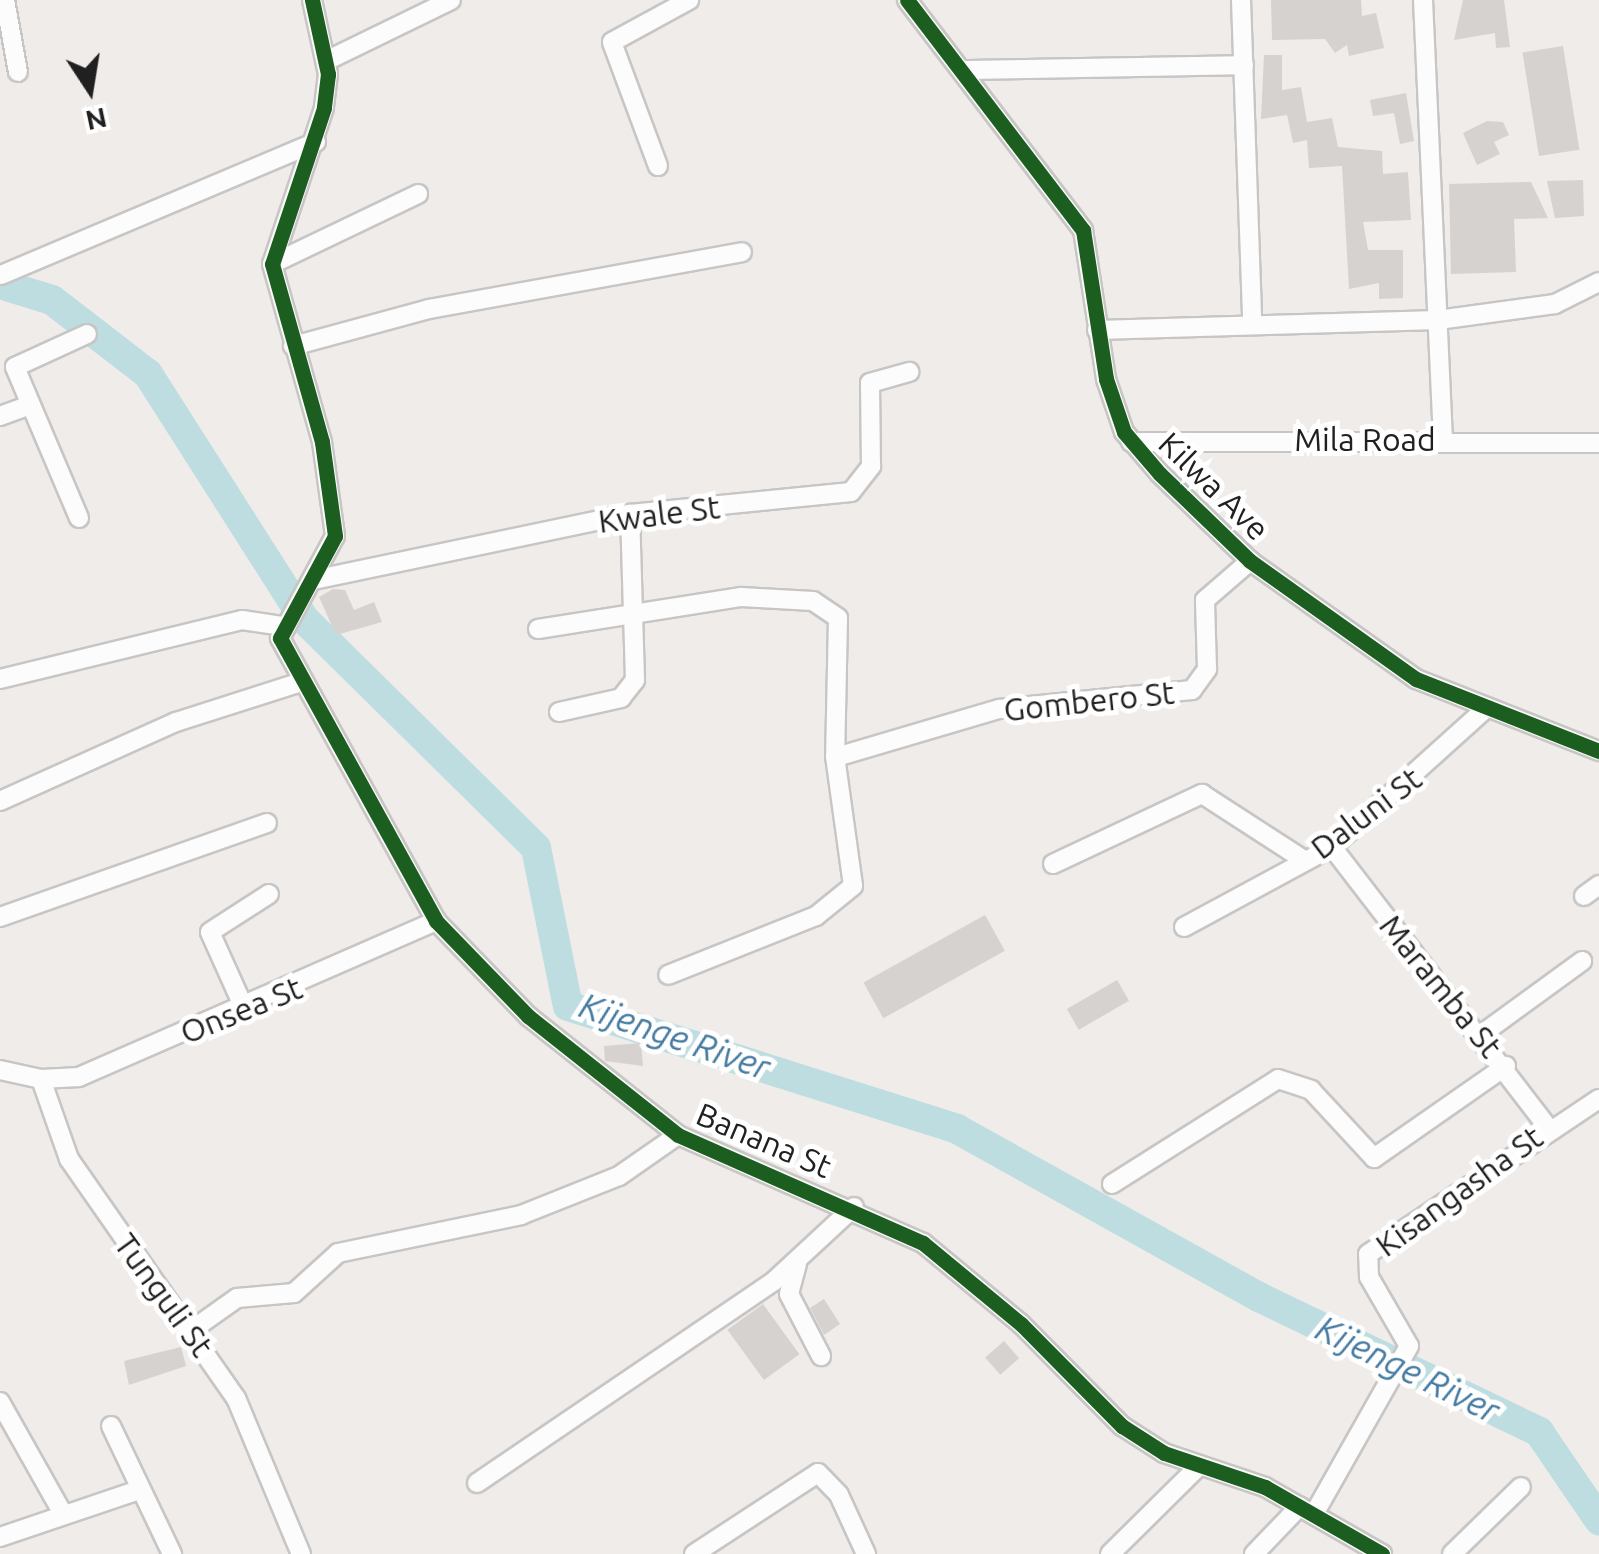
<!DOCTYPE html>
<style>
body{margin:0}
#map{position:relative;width:1599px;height:1554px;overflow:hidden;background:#efece9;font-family:Ubuntu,sans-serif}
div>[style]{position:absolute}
.river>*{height:30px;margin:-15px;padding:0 15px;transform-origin:15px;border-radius:15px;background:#bddde1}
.building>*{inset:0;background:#d6d2d0;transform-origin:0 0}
.roads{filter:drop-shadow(2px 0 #c7c6c5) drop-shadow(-2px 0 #c7c6c5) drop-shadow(0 2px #c7c6c5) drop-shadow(0 -2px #c7c6c5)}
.street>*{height:18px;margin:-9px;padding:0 9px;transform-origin:9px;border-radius:9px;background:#fdfcfc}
.cycleway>*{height:15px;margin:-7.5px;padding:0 7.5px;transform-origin:7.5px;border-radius:7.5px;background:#1b5e20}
span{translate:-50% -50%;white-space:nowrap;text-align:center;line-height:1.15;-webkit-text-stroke:10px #fff;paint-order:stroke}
.street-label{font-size:32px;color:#202020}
.water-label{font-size:35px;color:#467ba1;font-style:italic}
.north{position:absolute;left:40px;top:40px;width:100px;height:100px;-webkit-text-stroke:8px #fff;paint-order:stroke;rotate:168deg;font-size:28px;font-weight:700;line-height:40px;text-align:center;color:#202020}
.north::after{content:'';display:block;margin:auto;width:35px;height:45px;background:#202020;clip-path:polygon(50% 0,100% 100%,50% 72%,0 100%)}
</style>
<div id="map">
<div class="river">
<i style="left:0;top:284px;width:54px;rotate:17.1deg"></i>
<i style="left:52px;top:300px;width:121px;rotate:37.6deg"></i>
<i style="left:148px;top:374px;width:290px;rotate:57.5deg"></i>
<i style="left:304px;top:619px;width:326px;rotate:44.6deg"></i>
<i style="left:536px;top:848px;width:161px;rotate:78.6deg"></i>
<i style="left:568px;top:1006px;width:408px;rotate:17.5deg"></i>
<i style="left:957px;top:1129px;width:346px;rotate:29.1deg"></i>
<i style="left:1259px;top:1297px;width:311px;rotate:25.7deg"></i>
<i style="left:1539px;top:1432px;width:107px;rotate:55.7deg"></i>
</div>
<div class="building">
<i style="clip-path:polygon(1271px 0,1361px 0,1362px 16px,1376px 13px,1384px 48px,1349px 56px,1347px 45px,1335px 53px,1325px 39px,1272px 40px)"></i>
<i style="clip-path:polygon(1463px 0,1504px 0,1510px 47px,1496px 48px,1495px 33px,1454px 40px)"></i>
<i style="left:1563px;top:46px;width:105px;height:41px;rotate:81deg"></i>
<i style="clip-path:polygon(1264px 55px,1282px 55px,1282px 90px,1301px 87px,1307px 122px,1332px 118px,1338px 147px,1382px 151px,1383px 174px,1408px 172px,1411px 220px,1363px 222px,1368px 250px,1403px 250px,1403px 298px,1379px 299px,1379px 283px,1349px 289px,1342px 166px,1309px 168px,1307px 140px,1293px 143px,1287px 115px,1261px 119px)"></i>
<i style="clip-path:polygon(1406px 93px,1414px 141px,1400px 144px,1394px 113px,1373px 116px,1370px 100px)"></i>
<i style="clip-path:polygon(1487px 121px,1503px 122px,1509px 135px,1494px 142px,1500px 154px,1477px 165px,1463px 133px)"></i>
<i style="clip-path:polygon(1583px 180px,1584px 216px,1555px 218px,1547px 181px)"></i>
<i style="clip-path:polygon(1531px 182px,1548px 218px,1514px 219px,1516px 272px,1451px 274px,1449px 184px)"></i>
<i style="clip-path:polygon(333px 589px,345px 590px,354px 610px,374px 602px,382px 622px,336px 635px,319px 597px)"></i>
<i style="left:985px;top:915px;width:41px;height:139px;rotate:61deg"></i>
<i style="left:1117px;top:980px;width:24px;height:58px;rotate:60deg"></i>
<i style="clip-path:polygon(641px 1043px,643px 1066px,605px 1061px,604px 1046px)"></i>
<i style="clip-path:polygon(824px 1299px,840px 1324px,824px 1335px,810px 1308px)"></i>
<i style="left:763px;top:1304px;width:62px;height:44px;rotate:54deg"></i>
<i style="left:1004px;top:1341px;width:23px;height:25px;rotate:49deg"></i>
<i style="clip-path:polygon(181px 1347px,186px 1366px,129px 1385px,124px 1361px)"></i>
</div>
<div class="roads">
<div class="street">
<i style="left:5px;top:0;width:73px;rotate:79.8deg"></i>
<i style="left:312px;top:0;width:76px;rotate:77.8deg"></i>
<i style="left:328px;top:74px;width:34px;rotate:97deg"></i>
<i style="left:324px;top:108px;width:164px;rotate:108.4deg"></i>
<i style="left:272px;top:264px;width:185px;rotate:74.3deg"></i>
<i style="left:322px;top:442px;width:95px;rotate:82.1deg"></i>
<i style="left:335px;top:536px;width:116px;rotate:118.3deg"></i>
<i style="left:280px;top:638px;width:323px;rotate:61.1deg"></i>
<i style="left:436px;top:921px;width:132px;rotate:45.9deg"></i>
<i style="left:528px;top:1016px;width:191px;rotate:38.4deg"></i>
<i style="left:678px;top:1135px;width:268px;rotate:23.8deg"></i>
<i style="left:923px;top:1243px;width:127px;rotate:39.6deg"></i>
<i style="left:1021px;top:1324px;width:144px;rotate:45.3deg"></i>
<i style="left:1122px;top:1426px;width:50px;rotate:32.7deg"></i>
<i style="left:1164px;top:1453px;width:107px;rotate:18.6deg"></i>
<i style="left:1265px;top:1487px;width:135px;rotate:29.8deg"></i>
<i style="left:907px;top:0;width:290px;rotate:52.6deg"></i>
<i style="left:1083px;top:230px;width:151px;rotate:81.2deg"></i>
<i style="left:1106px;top:379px;width:56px;rotate:71.2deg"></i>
<i style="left:1124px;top:432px;width:55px;rotate:49.4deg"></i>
<i style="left:1160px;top:474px;width:125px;rotate:44deg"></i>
<i style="left:1250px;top:561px;width:204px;rotate:35.4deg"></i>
<i style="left:1416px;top:679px;width:197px;rotate:21.5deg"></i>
<i style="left:1241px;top:0;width:323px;rotate:88deg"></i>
<i style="left:1423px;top:0;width:439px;rotate:87.4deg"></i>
<i style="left:326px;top:61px;width:139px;rotate:-26deg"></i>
<i style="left:963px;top:70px;width:281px;rotate:-1deg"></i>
<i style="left:658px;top:166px;width:132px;rotate:-110.4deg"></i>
<i style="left:612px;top:42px;width:88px;rotate:-28.6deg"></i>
<i style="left:272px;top:264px;width:162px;rotate:-25.6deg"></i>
<i style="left:1px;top:275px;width:342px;rotate:-22.9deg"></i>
<i style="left:1097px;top:330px;width:341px;rotate:-1.7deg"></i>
<i style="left:1438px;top:320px;width:118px;rotate:-7.8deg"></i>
<i style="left:1555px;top:304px;width:49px;rotate:-26.6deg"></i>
<i style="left:293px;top:346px;width:141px;rotate:-15.2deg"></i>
<i style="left:429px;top:309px;width:318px;rotate:-10.3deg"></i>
<i style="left:0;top:416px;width:32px;rotate:-20deg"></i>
<i style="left:1131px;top:442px;width:468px;rotate:0.1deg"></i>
<i style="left:79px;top:518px;width:164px;rotate:-113deg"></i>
<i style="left:15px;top:367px;width:79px;rotate:-24.6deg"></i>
<i style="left:313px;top:580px;width:324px;rotate:-11.8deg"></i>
<i style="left:630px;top:514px;width:222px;rotate:-5.7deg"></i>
<i style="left:851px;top:492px;width:33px;rotate:-52deg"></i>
<i style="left:871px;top:466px;width:83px;rotate:-90.7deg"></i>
<i style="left:870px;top:383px;width:41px;rotate:-15.8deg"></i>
<i style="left:538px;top:629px;width:206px;rotate:-9deg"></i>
<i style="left:741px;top:597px;width:72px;rotate:3.2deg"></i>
<i style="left:813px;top:601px;width:30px;rotate:34deg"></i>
<i style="left:838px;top:618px;width:138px;rotate:91.2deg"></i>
<i style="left:835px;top:756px;width:131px;rotate:82.1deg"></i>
<i style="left:853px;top:886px;width:48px;rotate:141deg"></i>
<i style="left:816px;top:916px;width:159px;rotate:158.3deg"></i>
<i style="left:0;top:679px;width:249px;rotate:-13.7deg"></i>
<i style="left:242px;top:620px;width:40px;rotate:8.5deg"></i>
<i style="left:559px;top:712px;width:64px;rotate:-12.7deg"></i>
<i style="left:621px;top:698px;width:23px;rotate:-52deg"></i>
<i style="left:635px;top:680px;width:166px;rotate:-91.7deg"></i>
<i style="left:836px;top:757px;width:170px;rotate:-16.4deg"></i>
<i style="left:999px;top:709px;width:194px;rotate:-5.6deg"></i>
<i style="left:1192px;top:690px;width:26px;rotate:-54deg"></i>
<i style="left:1207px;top:669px;width:69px;rotate:-91.7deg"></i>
<i style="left:1205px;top:600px;width:60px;rotate:-40.9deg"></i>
<i style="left:0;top:801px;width:193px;rotate:-24.2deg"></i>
<i style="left:176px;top:722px;width:131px;rotate:-17.7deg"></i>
<i style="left:1332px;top:847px;width:352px;rotate:52.4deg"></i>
<i style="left:1053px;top:864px;width:165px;rotate:-25.2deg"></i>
<i style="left:1202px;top:794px;width:121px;rotate:32.9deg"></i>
<i style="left:1584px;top:896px;width:19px;rotate:-36deg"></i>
<i style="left:0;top:917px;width:283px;rotate:-19.4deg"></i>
<i style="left:1184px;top:927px;width:168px;rotate:-28.4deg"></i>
<i style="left:1332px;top:847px;width:202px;rotate:-42deg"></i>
<i style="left:245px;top:1010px;width:85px;rotate:-114.2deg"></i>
<i style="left:210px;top:932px;width:70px;rotate:-32.8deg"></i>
<i style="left:1482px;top:1034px;width:124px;rotate:-36.1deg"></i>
<i style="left:0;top:1070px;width:42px;rotate:12.4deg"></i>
<i style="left:41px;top:1079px;width:85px;rotate:70.7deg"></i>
<i style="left:69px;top:1159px;width:292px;rotate:55.1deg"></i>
<i style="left:236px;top:1398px;width:169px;rotate:67.4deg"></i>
<i style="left:41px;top:1079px;width:38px;rotate:-3deg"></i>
<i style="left:79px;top:1077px;width:390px;rotate:-23.6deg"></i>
<i style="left:1112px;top:1184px;width:196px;rotate:-32.3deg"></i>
<i style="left:1278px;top:1079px;width:35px;rotate:18deg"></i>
<i style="left:1311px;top:1090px;width:93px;rotate:47.2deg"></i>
<i style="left:1374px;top:1158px;width:161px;rotate:-34.9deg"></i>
<i style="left:797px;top:1264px;width:31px;rotate:105deg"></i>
<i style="left:789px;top:1294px;width:70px;rotate:62.7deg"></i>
<i style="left:189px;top:1332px;width:59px;rotate:-35.3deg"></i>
<i style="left:237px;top:1298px;width:57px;rotate:-5deg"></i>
<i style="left:294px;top:1293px;width:59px;rotate:-42.3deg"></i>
<i style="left:338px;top:1253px;width:187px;rotate:-11.7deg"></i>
<i style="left:521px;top:1215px;width:105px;rotate:-21.7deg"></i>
<i style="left:619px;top:1176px;width:72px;rotate:-34.8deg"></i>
<i style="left:0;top:1402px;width:129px;rotate:60.6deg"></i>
<i style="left:111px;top:1426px;width:142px;rotate:64.5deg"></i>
<i style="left:477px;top:1483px;width:359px;rotate:-34.2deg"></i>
<i style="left:774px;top:1281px;width:109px;rotate:-42.8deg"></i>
<i style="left:1314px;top:1514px;width:193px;rotate:-60.5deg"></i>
<i style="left:1409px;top:1346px;width:80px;rotate:-120.1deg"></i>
<i style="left:1369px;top:1277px;width:23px;rotate:-92deg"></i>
<i style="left:1368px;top:1254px;width:278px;rotate:-33.9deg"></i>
<i style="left:0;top:1537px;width:147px;rotate:-18.7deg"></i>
<i style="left:694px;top:1554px;width:148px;rotate:-33.2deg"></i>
<i style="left:818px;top:1473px;width:30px;rotate:46deg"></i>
<i style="left:839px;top:1495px;width:65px;rotate:65.4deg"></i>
<i style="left:1110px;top:1554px;width:125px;rotate:-44.7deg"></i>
<i style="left:1254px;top:1554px;width:66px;rotate:-46.2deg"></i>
<i style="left:1452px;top:1554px;width:96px;rotate:-44.2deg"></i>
</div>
</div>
<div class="cycleway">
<i style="left:312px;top:0;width:76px;rotate:77.8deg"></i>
<i style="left:328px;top:74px;width:34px;rotate:97deg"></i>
<i style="left:324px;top:108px;width:164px;rotate:108.4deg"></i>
<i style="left:272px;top:264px;width:185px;rotate:74.3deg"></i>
<i style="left:322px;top:442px;width:95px;rotate:82.1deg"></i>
<i style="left:335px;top:536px;width:116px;rotate:118.3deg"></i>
<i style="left:280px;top:638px;width:323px;rotate:61.1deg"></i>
<i style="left:436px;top:921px;width:132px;rotate:45.9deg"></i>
<i style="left:528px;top:1016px;width:191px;rotate:38.4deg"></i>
<i style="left:678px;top:1135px;width:268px;rotate:23.8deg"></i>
<i style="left:923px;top:1243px;width:127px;rotate:39.6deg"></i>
<i style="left:1021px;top:1324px;width:144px;rotate:45.3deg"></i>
<i style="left:1122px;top:1426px;width:50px;rotate:32.7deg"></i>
<i style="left:1164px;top:1453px;width:107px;rotate:18.6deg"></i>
<i style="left:1265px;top:1487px;width:135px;rotate:29.8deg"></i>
<i style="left:907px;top:0;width:290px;rotate:52.6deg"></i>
<i style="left:1083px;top:230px;width:151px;rotate:81.2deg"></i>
<i style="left:1106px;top:379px;width:56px;rotate:71.2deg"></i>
<i style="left:1124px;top:432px;width:55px;rotate:49.4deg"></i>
<i style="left:1160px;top:474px;width:125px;rotate:44deg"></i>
<i style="left:1250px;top:561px;width:204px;rotate:35.4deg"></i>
<i style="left:1416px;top:679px;width:197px;rotate:21.5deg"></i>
</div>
<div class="street-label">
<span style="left:1365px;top:439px">Mila Road</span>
<span style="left:1214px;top:486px;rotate:44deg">Kilwa Ave</span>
<span style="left:659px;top:514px;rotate:-7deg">Kwale St</span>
<span style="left:1089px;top:701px;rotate:-6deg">Gombero St</span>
<span style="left:1366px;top:813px;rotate:-37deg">Daluni St</span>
<span style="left:1441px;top:986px;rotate:51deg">Maramba St</span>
<span style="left:241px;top:1010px;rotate:-22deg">Onsea St</span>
<span style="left:764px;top:1140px;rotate:23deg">Banana St</span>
<span style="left:1459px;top:1191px;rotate:-36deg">Kisangasha St</span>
<span style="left:164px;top:1295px;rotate:54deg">Tunguli St</span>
</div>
<div class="water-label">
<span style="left:675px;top:1036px;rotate:19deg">Kijenge River</span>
<span style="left:1408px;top:1369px;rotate:26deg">Kijenge River</span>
</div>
<div class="north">N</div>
</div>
